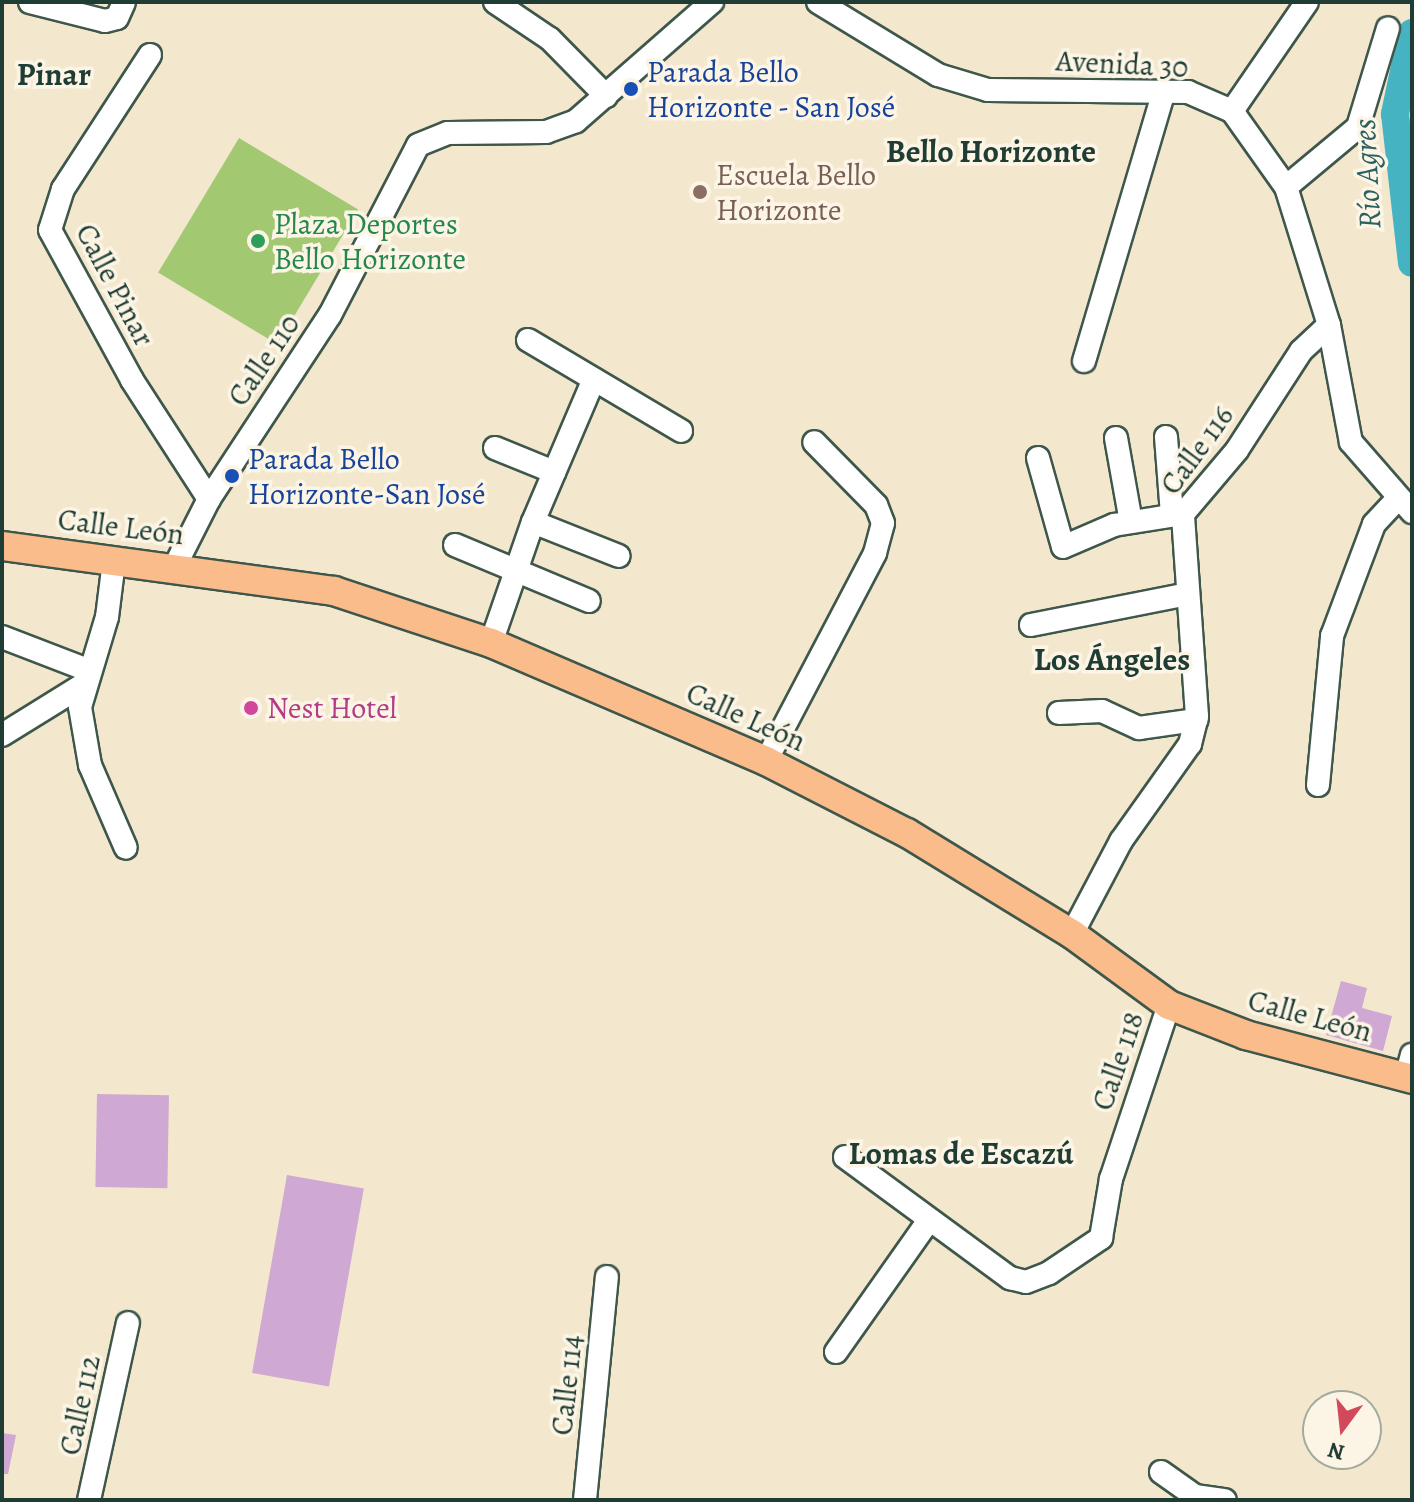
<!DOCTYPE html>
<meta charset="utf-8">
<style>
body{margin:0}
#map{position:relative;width:1414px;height:1502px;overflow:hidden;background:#f3e8ce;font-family:Alegreya,serif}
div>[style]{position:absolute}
.green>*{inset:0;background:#a3c872;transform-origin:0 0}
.river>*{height:28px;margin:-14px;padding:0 14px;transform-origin:14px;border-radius:14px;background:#45b3c2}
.building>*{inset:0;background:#cfa8d4;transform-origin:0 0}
.roads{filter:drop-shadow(2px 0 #3f574b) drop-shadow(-2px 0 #3f574b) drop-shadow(0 2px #3f574b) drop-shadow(0 -2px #3f574b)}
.minor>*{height:22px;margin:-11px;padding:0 11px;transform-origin:11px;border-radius:11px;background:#fff}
.major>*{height:28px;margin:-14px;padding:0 14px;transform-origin:14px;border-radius:14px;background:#f9bc8a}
.dots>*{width:22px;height:22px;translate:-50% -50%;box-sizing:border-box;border:4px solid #fcf5e5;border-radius:50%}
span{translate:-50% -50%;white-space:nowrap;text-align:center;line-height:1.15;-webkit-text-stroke:7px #fcf5e5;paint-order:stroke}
.street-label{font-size:30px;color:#1f3d34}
.transit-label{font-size:30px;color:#164399}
.left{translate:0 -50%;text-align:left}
.education-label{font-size:30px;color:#785e54}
.leisure-label{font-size:30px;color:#27864d}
.hotel-label{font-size:30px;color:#b23c85}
.neighbourhood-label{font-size:32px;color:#1f3d34;font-weight:700}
.water-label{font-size:32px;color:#2a605f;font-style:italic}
.frame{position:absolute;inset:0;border:4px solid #1f3d34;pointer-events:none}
.north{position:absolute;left:1302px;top:1390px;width:80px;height:80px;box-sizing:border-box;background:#fcf5e5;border:2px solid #a4ab9e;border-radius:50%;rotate:195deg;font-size:22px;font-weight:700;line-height:32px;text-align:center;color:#1f3d34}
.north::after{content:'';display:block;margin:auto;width:28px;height:36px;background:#d1495b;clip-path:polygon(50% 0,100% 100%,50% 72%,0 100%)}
</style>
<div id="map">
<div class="green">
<i style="left:239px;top:138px;width:139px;height:157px;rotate:31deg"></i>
</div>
<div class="river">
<i style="left:1412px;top:33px;width:83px;rotate:101.9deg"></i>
<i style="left:1395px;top:114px;width:150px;rotate:83.5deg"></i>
</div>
<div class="building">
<i style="clip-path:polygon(1341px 981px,1367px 988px,1362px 1008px,1392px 1016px,1383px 1051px,1326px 1035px)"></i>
<i style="left:97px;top:1094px;width:72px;height:93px;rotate:1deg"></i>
<i style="left:287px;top:1175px;width:78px;height:201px;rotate:10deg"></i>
<i style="clip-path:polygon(2px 1433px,16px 1435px,8px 1474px,2px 1474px)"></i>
</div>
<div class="roads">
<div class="minor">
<i style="left:30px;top:2px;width:77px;rotate:14.2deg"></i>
<i style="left:105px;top:21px;width:12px;rotate:-14deg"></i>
<i style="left:117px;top:18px;width:17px;rotate:-66deg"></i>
<i style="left:495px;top:2px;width:66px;rotate:33.9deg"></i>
<i style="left:550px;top:39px;width:80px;rotate:45.5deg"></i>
<i style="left:818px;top:2px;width:140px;rotate:31.3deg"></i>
<i style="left:938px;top:75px;width:52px;rotate:16.7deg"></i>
<i style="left:988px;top:90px;width:200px;rotate:0.6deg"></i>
<i style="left:1188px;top:92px;width:48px;rotate:23.4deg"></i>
<i style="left:1232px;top:111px;width:93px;rotate:54.6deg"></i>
<i style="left:1286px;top:187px;width:145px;rotate:72.7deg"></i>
<i style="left:1329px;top:325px;width:119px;rotate:79.4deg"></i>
<i style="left:1351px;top:442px;width:93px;rotate:48.9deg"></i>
<i style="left:150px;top:55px;width:160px;rotate:123deg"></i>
<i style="left:63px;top:189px;width:43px;rotate:107.6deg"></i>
<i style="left:50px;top:230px;width:171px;rotate:61.3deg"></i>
<i style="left:132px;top:380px;width:142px;rotate:57.1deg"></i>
<i style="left:1232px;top:111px;width:132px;rotate:-55.5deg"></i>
<i style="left:1286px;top:187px;width:94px;rotate:-39.8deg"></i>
<i style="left:1358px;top:127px;width:103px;rotate:-73.1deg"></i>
<i style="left:528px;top:340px;width:178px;rotate:30.7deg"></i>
<i style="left:1084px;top:361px;width:282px;rotate:-73.5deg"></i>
<i style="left:1166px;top:437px;width:78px;rotate:85.6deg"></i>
<i style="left:1116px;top:438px;width:85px;rotate:79.9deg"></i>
<i style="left:495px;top:448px;width:64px;rotate:22.1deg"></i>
<i style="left:1038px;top:458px;width:92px;rotate:74.3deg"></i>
<i style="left:1063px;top:547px;width:56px;rotate:-23.3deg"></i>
<i style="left:1114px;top:525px;width:70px;rotate:-9.1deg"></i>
<i style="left:533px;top:522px;width:155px;rotate:-66.9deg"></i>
<i style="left:455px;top:545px;width:145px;rotate:22.7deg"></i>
<i style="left:114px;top:561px;width:56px;rotate:97.1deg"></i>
<i style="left:107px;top:617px;width:94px;rotate:106.7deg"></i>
<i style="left:80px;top:707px;width:59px;rotate:80.2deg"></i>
<i style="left:90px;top:765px;width:90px;rotate:66.6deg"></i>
<i style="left:174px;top:568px;width:77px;rotate:-63.1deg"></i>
<i style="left:209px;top:499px;width:220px;rotate:-56.7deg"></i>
<i style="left:330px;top:315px;width:191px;rotate:-62.6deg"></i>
<i style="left:418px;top:145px;width:32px;rotate:-22deg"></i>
<i style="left:448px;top:133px;width:98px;rotate:-0.6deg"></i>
<i style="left:546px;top:132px;width:32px;rotate:-20deg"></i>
<i style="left:576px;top:121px;width:181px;rotate:-41.2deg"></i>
<i style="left:1031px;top:625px;width:160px;rotate:-11.2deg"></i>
<i style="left:2px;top:637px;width:94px;rotate:21.1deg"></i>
<i style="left:491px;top:643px;width:128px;rotate:-70.9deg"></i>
<i style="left:533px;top:522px;width:92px;rotate:21.6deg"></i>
<i style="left:1059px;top:713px;width:43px;rotate:-2.7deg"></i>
<i style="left:1102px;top:711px;width:41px;rotate:24.7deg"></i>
<i style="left:1139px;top:728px;width:58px;rotate:-8deg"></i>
<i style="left:2px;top:735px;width:99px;rotate:-31.8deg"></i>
<i style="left:766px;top:761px;width:235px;rotate:-62.3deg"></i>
<i style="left:875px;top:553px;width:31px;rotate:-75deg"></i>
<i style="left:883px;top:523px;width:19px;rotate:-111deg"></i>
<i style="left:876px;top:505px;width:88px;rotate:-134.5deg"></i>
<i style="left:1318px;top:785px;width:150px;rotate:-84.6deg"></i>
<i style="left:1332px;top:636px;width:120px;rotate:-69.4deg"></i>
<i style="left:1374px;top:524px;width:35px;rotate:-47deg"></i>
<i style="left:1072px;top:934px;width:105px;rotate:-62.2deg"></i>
<i style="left:1121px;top:841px;width:119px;rotate:-54.6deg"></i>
<i style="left:1190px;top:744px;width:29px;rotate:-76deg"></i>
<i style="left:1197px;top:716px;width:202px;rotate:-94deg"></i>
<i style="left:1183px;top:514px;width:84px;rotate:-49.8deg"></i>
<i style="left:1237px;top:450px;width:118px;rotate:-57.1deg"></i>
<i style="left:1301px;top:351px;width:38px;rotate:-43deg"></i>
<i style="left:1406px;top:1077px;width:23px;rotate:-75deg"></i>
<i style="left:845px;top:1157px;width:205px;rotate:36.3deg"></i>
<i style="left:1010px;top:1278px;width:16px;rotate:14deg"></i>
<i style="left:1026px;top:1282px;width:25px;rotate:-21deg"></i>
<i style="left:1049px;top:1273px;width:63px;rotate:-33.9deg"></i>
<i style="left:1101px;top:1238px;width:60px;rotate:-80.4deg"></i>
<i style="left:1111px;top:1179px;width:183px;rotate:-71.6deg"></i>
<i style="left:836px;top:1352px;width:161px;rotate:-54.8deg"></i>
<i style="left:1161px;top:1472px;width:42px;rotate:35.2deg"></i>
<i style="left:1195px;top:1496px;width:30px;rotate:8deg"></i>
<i style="left:89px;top:1500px;width:181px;rotate:-77.6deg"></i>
<i style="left:585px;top:1500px;width:224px;rotate:-84.4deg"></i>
</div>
<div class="major">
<i style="left:2px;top:546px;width:335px;rotate:7.7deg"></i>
<i style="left:334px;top:591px;width:165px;rotate:18.3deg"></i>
<i style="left:491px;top:643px;width:299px;rotate:23.2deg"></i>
<i style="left:766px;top:761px;width:158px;rotate:27.1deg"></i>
<i style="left:907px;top:833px;width:193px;rotate:31.5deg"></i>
<i style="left:1072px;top:934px;width:120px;rotate:36.2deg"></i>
<i style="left:1169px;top:1005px;width:83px;rotate:21.3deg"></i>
<i style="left:1246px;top:1035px;width:172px;rotate:14.8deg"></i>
</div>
</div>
<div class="dots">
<i style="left:631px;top:89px;background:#1a4fb4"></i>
<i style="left:700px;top:192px;background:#8d6e63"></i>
<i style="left:258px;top:241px;background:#2e9e5b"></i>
<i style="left:232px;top:476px;background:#1a4fb4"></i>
<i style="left:251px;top:708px;background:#d1479c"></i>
</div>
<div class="street-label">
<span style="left:1122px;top:64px;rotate:3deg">Avenida 30</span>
<span style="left:115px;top:285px;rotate:62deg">Calle Pinar</span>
<span style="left:264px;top:360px;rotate:-56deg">Calle 110</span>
<span style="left:1197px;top:450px;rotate:-54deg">Calle 116</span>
<span style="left:121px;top:527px;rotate:7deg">Calle León</span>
<span style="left:746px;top:717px;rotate:24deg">Calle León</span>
<span style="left:1310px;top:1016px;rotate:15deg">Calle León</span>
<span style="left:1118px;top:1061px;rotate:-71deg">Calle 118</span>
<span style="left:567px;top:1385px;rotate:-84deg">Calle 114</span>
<span style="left:80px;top:1405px;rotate:-78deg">Calle 112</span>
</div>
<div class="transit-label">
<span class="left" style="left:647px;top:89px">Parada Bello<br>Horizonte - San José</span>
<span class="left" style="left:248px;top:476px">Parada Bello<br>Horizonte-San José</span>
</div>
<div class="education-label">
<span class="left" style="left:716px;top:192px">Escuela Bello<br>Horizonte</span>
</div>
<div class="leisure-label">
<span class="left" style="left:274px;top:241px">Plaza Deportes<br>Bello Horizonte</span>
</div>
<div class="hotel-label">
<span class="left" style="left:267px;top:708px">Nest Hotel</span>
</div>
<div class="neighbourhood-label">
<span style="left:54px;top:74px">Pinar</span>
<span style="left:991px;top:151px">Bello Horizonte</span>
<span style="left:1112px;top:659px">Los Ángeles</span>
<span style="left:961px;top:1153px">Lomas de Escazú</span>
</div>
<div class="water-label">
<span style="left:1367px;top:174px;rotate:-93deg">Río Agres</span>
</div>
<div class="frame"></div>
<div class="north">N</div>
</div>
